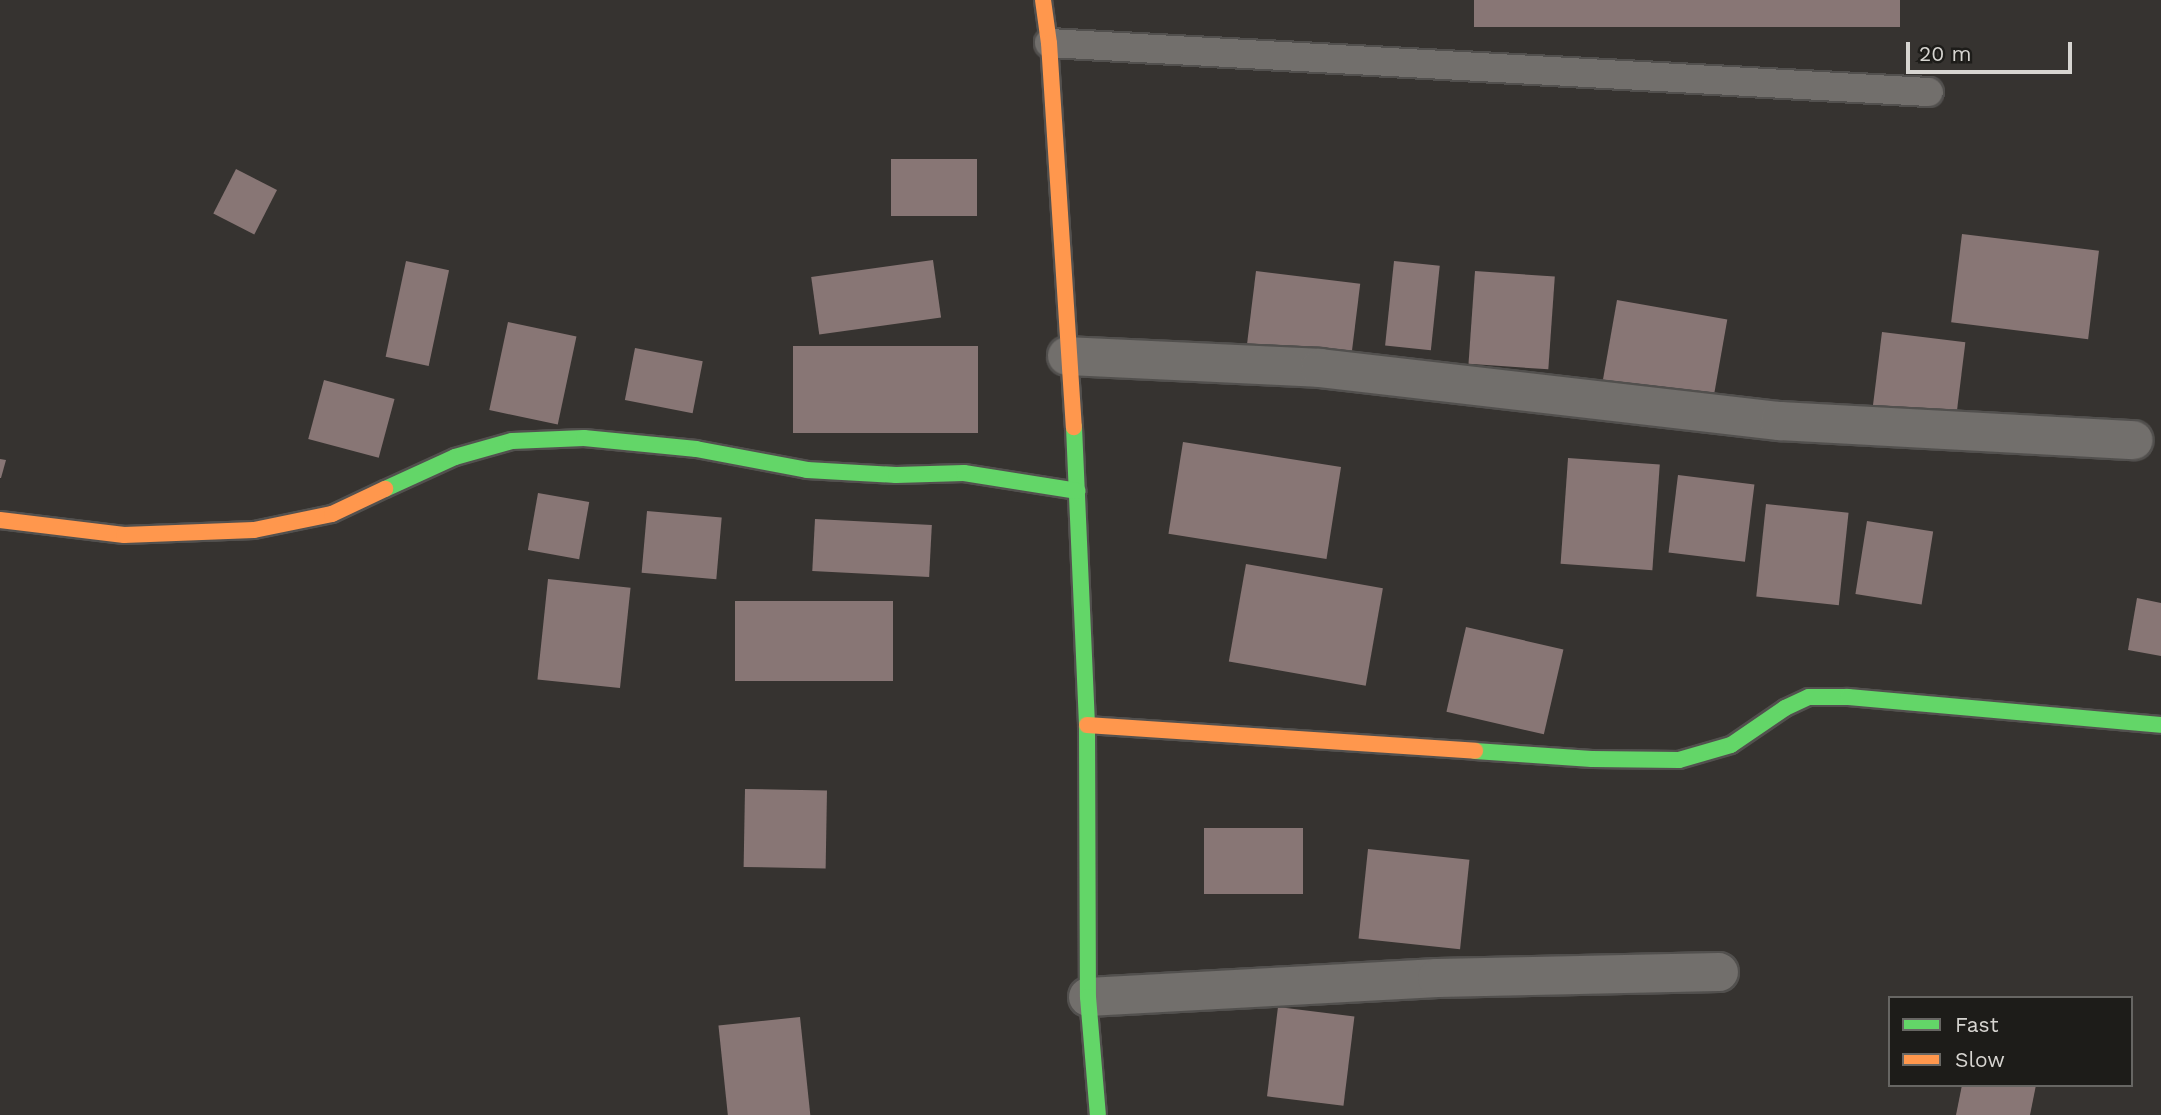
<!DOCTYPE html>
<style>
body{margin:0}
#map{position:relative;width:2161px;height:1115px;overflow:hidden;background:#363330;font-family:"Work Sans",sans-serif}
div>[style]{position:absolute}
.building>*{inset:0;background:#887675;transform-origin:0 0}
.roads{filter:drop-shadow(2px 0 #52504e) drop-shadow(-2px 0 #52504e) drop-shadow(0 2px #52504e) drop-shadow(0 -2px #52504e)}
.lane>*{height:28px;margin:-14px;padding:0 14px;transform-origin:14px;border-radius:14px;background:#726f6c}
.street>*{height:38px;margin:-19px;padding:0 19px;transform-origin:19px;border-radius:19px;background:#726f6c}
.fast>*{height:16px;margin:-8px;padding:0 8px;transform-origin:8px;border-radius:8px;background:#63d668}
.slow>*{height:16px;margin:-8px;padding:0 8px;transform-origin:8px;border-radius:8px;background:#ff974d}
span{translate:-50% -50%;white-space:nowrap;text-align:center;line-height:1.15;-webkit-text-stroke:7px #1d1c19;paint-order:stroke}
.legend{position:absolute;left:1888px;top:996px;width:245px;height:91px;box-sizing:border-box;background:#1d1c19;border:2px solid #676663;margin:0;padding:9px 12px;list-style:none;font-size:21px;color:#d7d5d1}
.legend li{display:flex;align-items:center;gap:14px;height:35px}
.legend b{width:35px;border:2px solid #676663}
.scale{position:absolute;left:1906px;top:42px;width:166px;height:32px;box-sizing:border-box;border:4px solid #d7d5d1;border-top:0;padding-left:9px;font-size:21px;line-height:24px;white-space:nowrap;color:#d7d5d1;-webkit-text-stroke:5px #1d1c19;paint-order:stroke}
</style>
<div id="map">
<div class="building">
<i style="left:1474px;top:0;width:426px;height:27px"></i>
<i style="left:891px;top:159px;width:86px;height:57px"></i>
<i style="left:236px;top:169px;width:46px;height:50px;rotate:27deg"></i>
<i style="left:1962px;top:234px;width:138px;height:89px;rotate:7deg"></i>
<i style="left:933px;top:260px;width:58px;height:123px;rotate:82deg"></i>
<i style="left:406px;top:261px;width:44px;height:98px;rotate:12deg"></i>
<i style="left:1394px;top:261px;width:46px;height:85px;rotate:6deg"></i>
<i style="left:1256px;top:271px;width:105px;height:76px;rotate:7deg"></i>
<i style="left:1475px;top:271px;width:80px;height:93px;rotate:4deg"></i>
<i style="left:1617px;top:300px;width:112px;height:86px;rotate:10deg"></i>
<i style="left:508px;top:322px;width:70px;height:90px;rotate:12deg"></i>
<i style="left:1882px;top:332px;width:84px;height:85px;rotate:7deg"></i>
<i style="left:793px;top:346px;width:185px;height:87px"></i>
<i style="left:635px;top:348px;width:69px;height:53px;rotate:11deg"></i>
<i style="left:324px;top:380px;width:73px;height:61px;rotate:15deg"></i>
<i style="left:1183px;top:442px;width:160px;height:93px;rotate:9deg"></i>
<i style="left:1568px;top:458px;width:92px;height:106px;rotate:4deg"></i>
<i style="clip-path:polygon(0 459px,6px 460px,1px 478px,0 478px)"></i>
<i style="left:1678px;top:475px;width:77px;height:78px;rotate:7deg"></i>
<i style="left:538px;top:493px;width:52px;height:58px;rotate:10deg"></i>
<i style="left:1766px;top:504px;width:83px;height:93px;rotate:6deg"></i>
<i style="left:647px;top:511px;width:75px;height:62px;rotate:5deg"></i>
<i style="left:815px;top:519px;width:117px;height:52px;rotate:3deg"></i>
<i style="left:1867px;top:521px;width:67px;height:74px;rotate:9deg"></i>
<i style="left:1246px;top:564px;width:139px;height:99px;rotate:10deg"></i>
<i style="left:548px;top:579px;width:83px;height:101px;rotate:6deg"></i>
<i style="clip-path:polygon(2137px 598px,2161px 603px,2161px 656px,2128px 650px)"></i>
<i style="left:735px;top:601px;width:158px;height:80px"></i>
<i style="left:1466px;top:627px;width:100px;height:87px;rotate:13deg"></i>
<i style="left:745px;top:789px;width:82px;height:78px;rotate:1deg"></i>
<i style="left:1204px;top:828px;width:99px;height:66px"></i>
<i style="left:1368px;top:849px;width:102px;height:90px;rotate:6deg"></i>
<i style="left:1278px;top:1007px;width:77px;height:90px;rotate:7deg"></i>
<i style="left:800px;top:1017px;width:99px;height:82px;rotate:84deg"></i>
<i style="clip-path:polygon(1962px 1085px,2036px 1085px,2030px 1115px,1956px 1115px)"></i>
</div>
<div class="roads">
<div class="lane">
<i style="left:1049px;top:43px;width:881px;rotate:3.19deg"></i>
</div>
<div class="street">
<i style="left:1067px;top:356px;width:253px;rotate:2.7deg"></i>
<i style="left:1320px;top:368px;width:463px;rotate:6.6deg"></i>
<i style="left:1780px;top:421px;width:354px;rotate:3.1deg"></i>
<i style="left:1088px;top:997px;width:350px;rotate:-3.1deg"></i>
<i style="left:1437px;top:978px;width:282px;rotate:-1.2deg"></i>
</div>
<div class="fast">
<i style="left:1074px;top:427px;width:298px;rotate:87.5deg"></i>
<i style="left:1087px;top:725px;width:272px;rotate:89.8deg"></i>
<i style="left:1088px;top:997px;width:118px;rotate:85.2deg"></i>
<i style="left:385px;top:489px;width:77px;rotate:-24.6deg"></i>
<i style="left:455px;top:457px;width:59px;rotate:-15.7deg"></i>
<i style="left:512px;top:441px;width:72px;rotate:-2.4deg"></i>
<i style="left:584px;top:438px;width:113px;rotate:5.6deg"></i>
<i style="left:696px;top:449px;width:113px;rotate:10.7deg"></i>
<i style="left:807px;top:470px;width:89px;rotate:3.2deg"></i>
<i style="left:896px;top:475px;width:68px;rotate:-1.7deg"></i>
<i style="left:964px;top:473px;width:115px;rotate:9deg"></i>
<i style="left:1475px;top:751px;width:117px;rotate:3.9deg"></i>
<i style="left:1592px;top:759px;width:87px;rotate:0.7deg"></i>
<i style="left:1679px;top:760px;width:54px;rotate:-16.1deg"></i>
<i style="left:1731px;top:745px;width:65px;rotate:-34.4deg"></i>
<i style="left:1785px;top:708px;width:26px;rotate:-25deg"></i>
<i style="left:1809px;top:697px;width:39px"></i>
<i style="left:1848px;top:697px;width:314px;rotate:5.1deg"></i>
</div>
<div class="slow">
<i style="left:1043px;top:0;width:43px;rotate:82.1deg"></i>
<i style="left:1049px;top:43px;width:385px;rotate:86.3deg"></i>
<i style="left:0;top:520px;width:125px;rotate:6.9deg"></i>
<i style="left:124px;top:535px;width:130px;rotate:-2.2deg"></i>
<i style="left:254px;top:530px;width:80px;rotate:-11.6deg"></i>
<i style="left:332px;top:514px;width:59px;rotate:-25.3deg"></i>
<i style="left:1087px;top:725px;width:389px;rotate:3.8deg"></i>
</div>
</div>
<ul class="legend">
<li><b style="height:9px;background:#63d668"></b>Fast</li>
<li><b style="height:9px;background:#ff974d"></b>Slow</li>
</ul>
<div class="scale">20 m</div>
</div>
